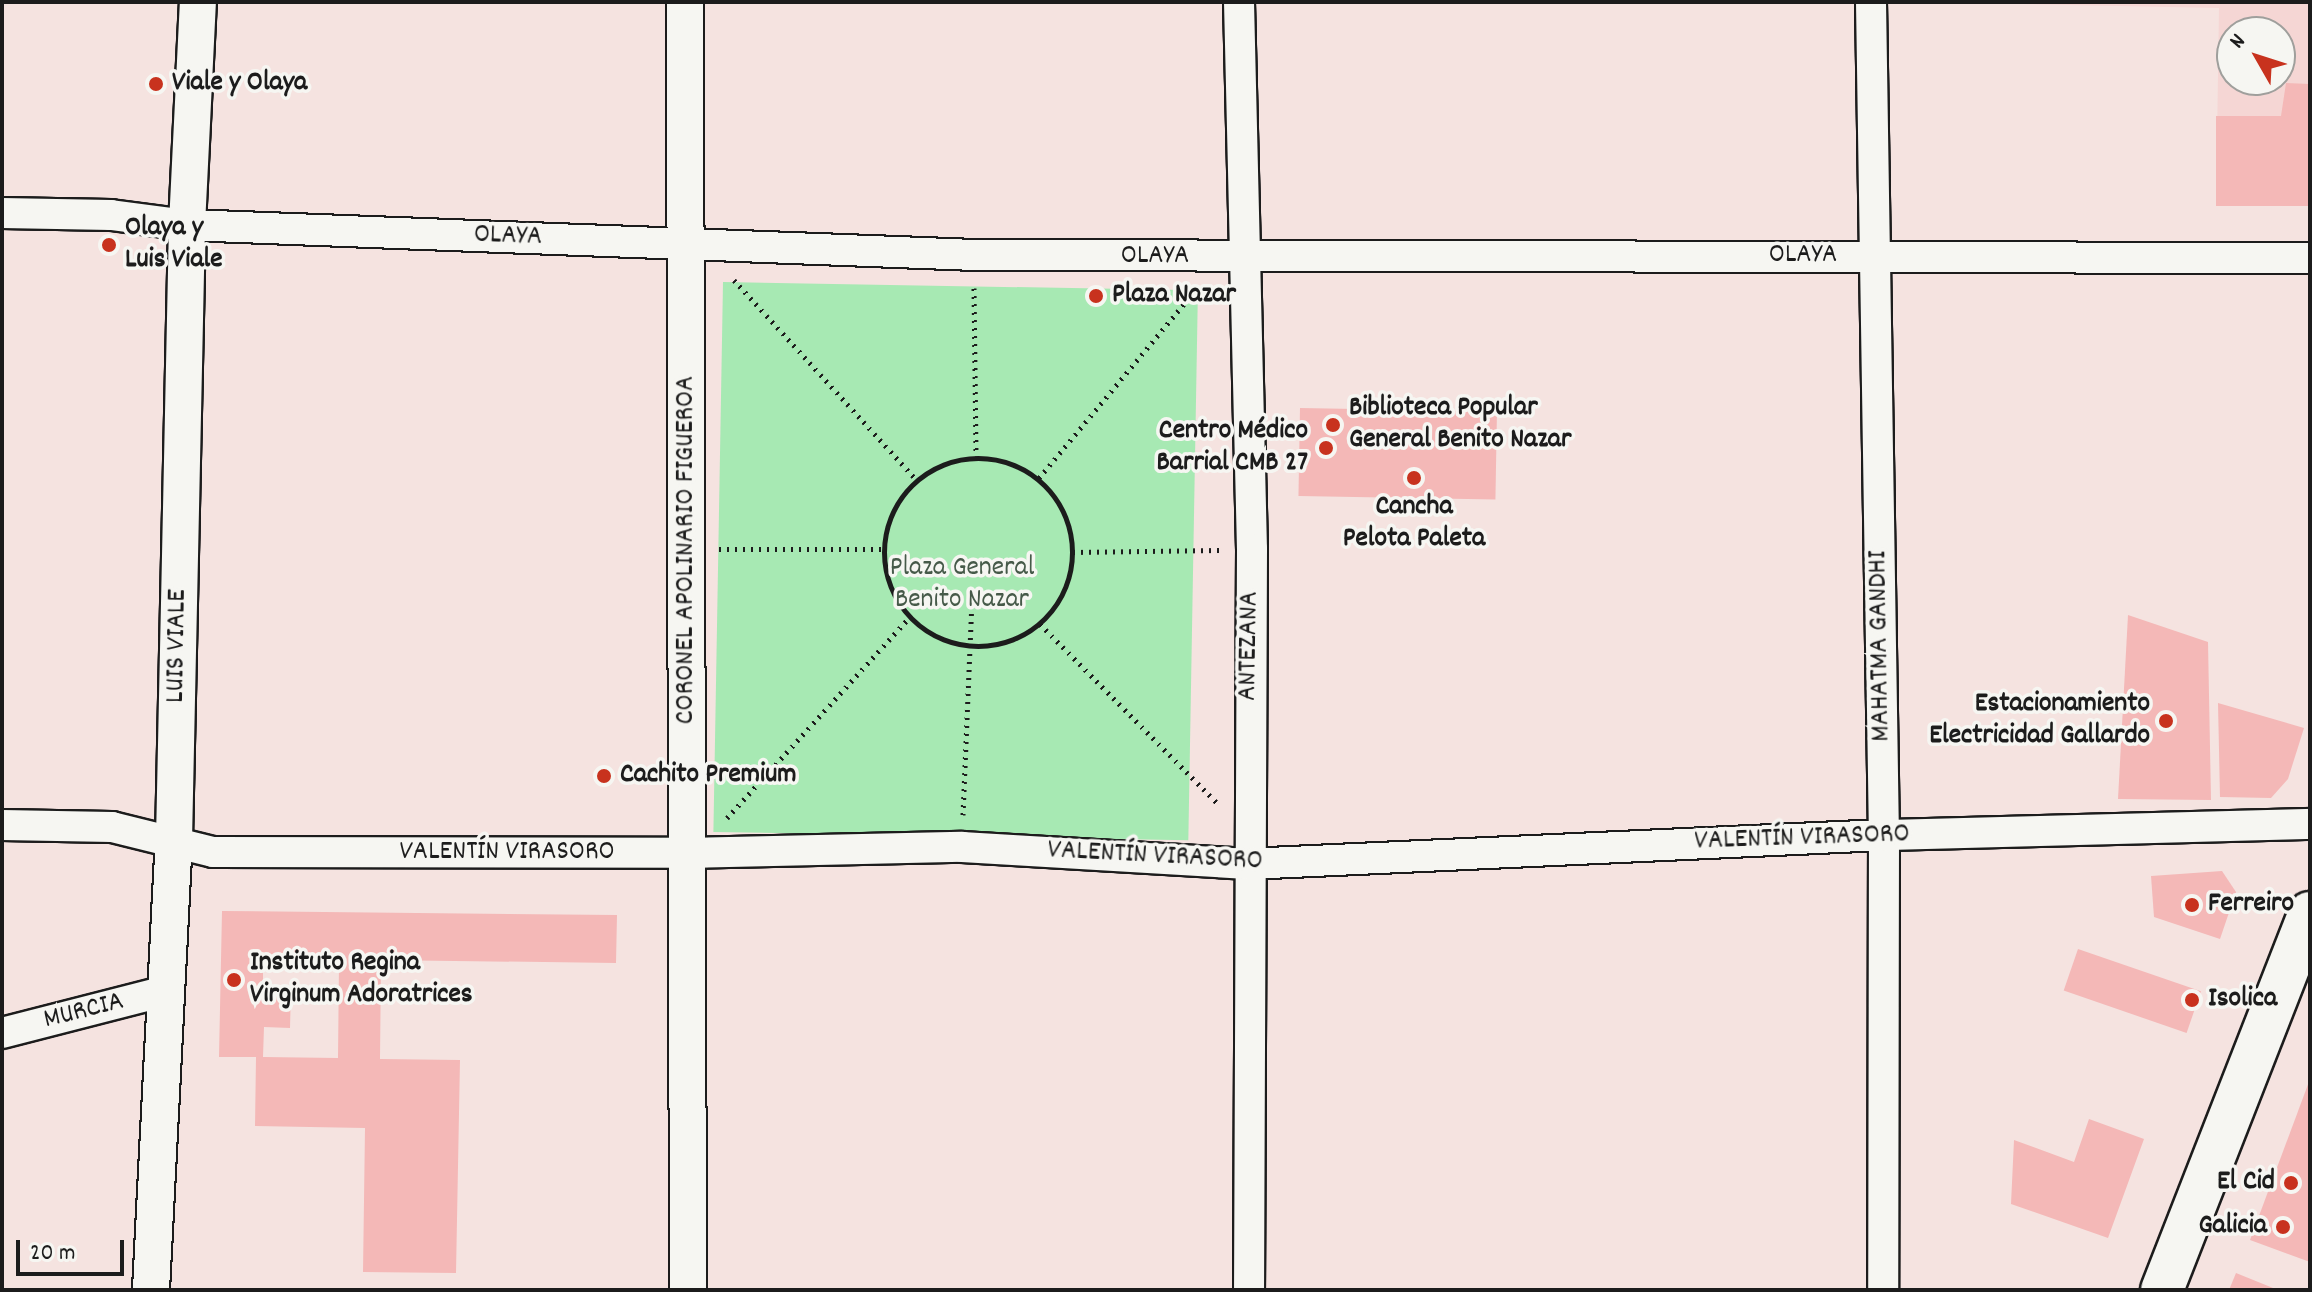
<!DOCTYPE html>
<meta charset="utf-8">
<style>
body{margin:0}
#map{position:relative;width:2312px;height:1292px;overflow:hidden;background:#f5e3e0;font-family:Dekko,sans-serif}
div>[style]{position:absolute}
.built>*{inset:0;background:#f5d6d4}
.green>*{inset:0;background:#a7e9b3;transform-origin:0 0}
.building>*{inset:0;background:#f4b8b7;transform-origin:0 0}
.path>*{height:5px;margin-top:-2.5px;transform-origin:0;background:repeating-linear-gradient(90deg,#1c1c1c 0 2px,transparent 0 8px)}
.path>.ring{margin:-2.5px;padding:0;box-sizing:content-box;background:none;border:5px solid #1c1c1c;border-radius:50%}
.roads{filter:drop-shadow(2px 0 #1c1c1c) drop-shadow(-2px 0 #1c1c1c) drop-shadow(0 2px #1c1c1c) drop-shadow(0 -2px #1c1c1c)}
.minor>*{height:30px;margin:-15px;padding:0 15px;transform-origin:15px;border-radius:15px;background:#f6f6f2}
.tertiary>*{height:36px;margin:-18px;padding:0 18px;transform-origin:18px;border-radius:18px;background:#f6f6f2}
.secondary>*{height:42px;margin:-21px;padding:0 21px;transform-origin:21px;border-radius:21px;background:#f6f6f2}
.dots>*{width:22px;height:22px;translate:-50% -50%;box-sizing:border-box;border:4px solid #f6f6f2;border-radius:50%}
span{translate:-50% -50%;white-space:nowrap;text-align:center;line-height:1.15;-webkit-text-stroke:7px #f6f6f2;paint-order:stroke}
.poi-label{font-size:28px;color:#1c1c1c;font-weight:700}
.left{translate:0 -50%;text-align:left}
.right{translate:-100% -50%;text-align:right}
.street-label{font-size:28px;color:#1c1c1c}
.park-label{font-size:28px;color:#465a49}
.frame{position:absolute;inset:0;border:4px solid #1c1c1c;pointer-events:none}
.north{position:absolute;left:2216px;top:16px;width:80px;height:80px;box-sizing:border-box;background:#f6f6f2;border:2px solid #9f9f9c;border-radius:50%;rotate:309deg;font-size:22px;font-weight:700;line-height:32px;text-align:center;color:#1c1c1c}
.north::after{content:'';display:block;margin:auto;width:28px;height:36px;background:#c8321e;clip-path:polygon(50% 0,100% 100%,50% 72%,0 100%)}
.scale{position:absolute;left:16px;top:1240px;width:108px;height:36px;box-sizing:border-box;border:4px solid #1c1c1c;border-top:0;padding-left:10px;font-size:24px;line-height:28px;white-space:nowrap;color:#1c1c1c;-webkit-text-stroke:6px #f6f6f2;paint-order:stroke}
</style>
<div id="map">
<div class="built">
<i style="clip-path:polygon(evenodd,1923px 2px,2310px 2px,2310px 206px,2216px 206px,2219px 8px,1923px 2px,2232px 32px,2280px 32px,2280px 80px,2232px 80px,2232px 32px)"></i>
</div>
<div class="green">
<i style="left:723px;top:282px;width:475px;height:550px;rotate:1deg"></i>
</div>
<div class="building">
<i style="clip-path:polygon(2286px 83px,2310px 84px,2310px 206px,2216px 206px,2216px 116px,2281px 116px)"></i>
<i style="left:1300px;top:408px;width:197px;height:88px;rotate:1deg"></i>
<i style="clip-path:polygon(2128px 615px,2208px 642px,2211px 800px,2118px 799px)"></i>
<i style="clip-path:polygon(2218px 703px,2304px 728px,2288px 779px,2271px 798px,2220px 797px)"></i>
<i style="clip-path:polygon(2222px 871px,2236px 892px,2220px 939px,2154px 917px,2151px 876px)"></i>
<i style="clip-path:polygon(evenodd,222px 911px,617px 915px,616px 963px,381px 960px,380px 1059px,460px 1060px,456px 1273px,363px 1272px,365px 1128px,255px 1126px,256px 1057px,219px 1057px,222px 911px,263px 962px,339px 963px,338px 1058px,263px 1057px,264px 1027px,290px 1028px,291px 988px,263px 987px,263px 962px)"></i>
<i style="left:2078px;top:949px;width:130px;height:44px;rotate:19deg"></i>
<i style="clip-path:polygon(2310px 1079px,2310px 1262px,2250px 1240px)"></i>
<i style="clip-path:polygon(2089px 1119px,2144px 1139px,2108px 1238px,2011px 1204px,2014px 1140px,2074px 1162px)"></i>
<i style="clip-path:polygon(2236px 1273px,2278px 1290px,2229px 1290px)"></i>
</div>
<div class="path">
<i style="left:734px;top:280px;width:270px;rotate:47.6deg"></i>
<i style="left:974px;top:288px;width:168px;rotate:89.3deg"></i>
<i class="ring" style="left:884px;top:458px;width:183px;height:183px"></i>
<i style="left:1039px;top:478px;width:249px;rotate:-50.2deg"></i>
<i style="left:719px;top:549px;width:163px"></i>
<i style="left:1073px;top:552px;width:147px;rotate:-0.8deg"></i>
<i style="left:1040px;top:624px;width:253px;rotate:45.3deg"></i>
<i style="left:963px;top:815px;width:214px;rotate:-87.6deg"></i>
<i style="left:727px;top:818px;width:270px;rotate:-47.7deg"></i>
</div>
<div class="roads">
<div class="minor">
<i style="left:1239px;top:2px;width:547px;rotate:88.64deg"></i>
<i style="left:1252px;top:549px;width:741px;rotate:90.23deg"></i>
<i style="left:1871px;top:2px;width:833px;rotate:89.11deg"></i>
<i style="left:1884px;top:835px;width:455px;rotate:90.1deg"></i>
<i style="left:2px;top:213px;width:109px;rotate:1.1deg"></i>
<i style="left:111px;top:215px;width:77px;rotate:7.5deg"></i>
<i style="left:187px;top:225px;width:788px;rotate:2.18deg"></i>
<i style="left:974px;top:255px;width:1336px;rotate:0.13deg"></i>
<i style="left:2px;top:825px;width:110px;rotate:1deg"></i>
<i style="left:112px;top:827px;width:104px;rotate:13.9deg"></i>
<i style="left:213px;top:852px;width:475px;rotate:0.1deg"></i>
<i style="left:688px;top:853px;width:274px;rotate:-1.3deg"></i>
<i style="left:962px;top:847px;width:286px;rotate:3.4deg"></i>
<i style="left:1247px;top:864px;width:638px;rotate:-2.61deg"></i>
<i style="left:1884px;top:835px;width:426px;rotate:-1.5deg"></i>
<i style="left:2px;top:1033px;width:169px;rotate:-14.4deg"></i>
</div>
<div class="tertiary">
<i style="left:685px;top:2px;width:1288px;rotate:89.87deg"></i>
<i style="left:151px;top:1290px;width:451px;rotate:-87.1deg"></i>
<i style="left:174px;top:840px;width:615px;rotate:-88.79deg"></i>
<i style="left:187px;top:225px;width:223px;rotate:-87.2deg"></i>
</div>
<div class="secondary">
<i style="left:2162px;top:1290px;width:405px;rotate:-68.6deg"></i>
</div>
</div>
<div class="dots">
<i style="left:156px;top:84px;background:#c8321e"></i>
<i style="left:109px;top:245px;background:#c8321e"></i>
<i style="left:1096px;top:296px;background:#c8321e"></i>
<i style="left:1333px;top:425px;background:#c8321e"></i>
<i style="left:1326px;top:448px;background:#c8321e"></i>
<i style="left:1414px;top:478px;background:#c8321e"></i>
<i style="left:2166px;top:721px;background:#c8321e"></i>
<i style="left:604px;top:776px;background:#c8321e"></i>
<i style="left:2192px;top:905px;background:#c8321e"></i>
<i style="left:234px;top:980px;background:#c8321e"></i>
<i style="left:2192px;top:1000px;background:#c8321e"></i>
<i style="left:2291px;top:1183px;background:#c8321e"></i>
<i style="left:2283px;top:1227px;background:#c8321e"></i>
</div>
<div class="poi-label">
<span class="left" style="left:172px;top:84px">Viale y Olaya</span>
<span class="left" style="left:125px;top:245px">Olaya y<br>Luis Viale</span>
<span class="left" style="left:1112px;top:296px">Plaza Nazar</span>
<span class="left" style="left:1349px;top:425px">Biblioteca Popular<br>General Benito Nazar</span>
<span class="right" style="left:1308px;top:448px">Centro Médico<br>Barrial CMB 27</span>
<span style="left:1414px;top:524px">Cancha<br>Pelota Paleta</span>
<span class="right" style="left:2150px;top:721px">Estacionamiento<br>Electricidad Gallardo</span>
<span class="left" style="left:620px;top:776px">Cachito Premium</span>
<span class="left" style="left:2208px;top:905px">Ferreiro</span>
<span class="left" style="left:250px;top:980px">Instituto Regina<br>Virginum Adoratrices</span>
<span class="left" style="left:2208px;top:1000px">Isolica</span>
<span class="right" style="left:2275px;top:1183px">El Cid</span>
<span class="right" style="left:2267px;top:1227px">Galicia</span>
</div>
<div class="street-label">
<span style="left:508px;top:237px;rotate:2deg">OLAYA</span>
<span style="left:1803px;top:256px">OLAYA</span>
<span style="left:1155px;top:257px">OLAYA</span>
<span style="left:687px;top:550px;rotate:-90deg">CORONEL APOLINARIO FIGUEROA</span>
<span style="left:178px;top:646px;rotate:-89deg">LUIS VIALE</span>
<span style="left:1250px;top:646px;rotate:-89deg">ANTEZANA</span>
<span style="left:1881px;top:646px;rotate:-91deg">MAHATMA GANDHI</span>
<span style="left:1802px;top:839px;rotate:-2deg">VALENTÍN VIRASORO</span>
<span style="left:507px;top:853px">VALENTÍN VIRASORO</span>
<span style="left:1155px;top:857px;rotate:3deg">VALENTÍN VIRASORO</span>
<span style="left:84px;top:1012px;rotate:-14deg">MURCIA</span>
</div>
<div class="park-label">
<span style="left:962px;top:585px">Plaza General<br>Benito Nazar</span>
</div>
<div class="frame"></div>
<div class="north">N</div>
<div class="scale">20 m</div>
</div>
